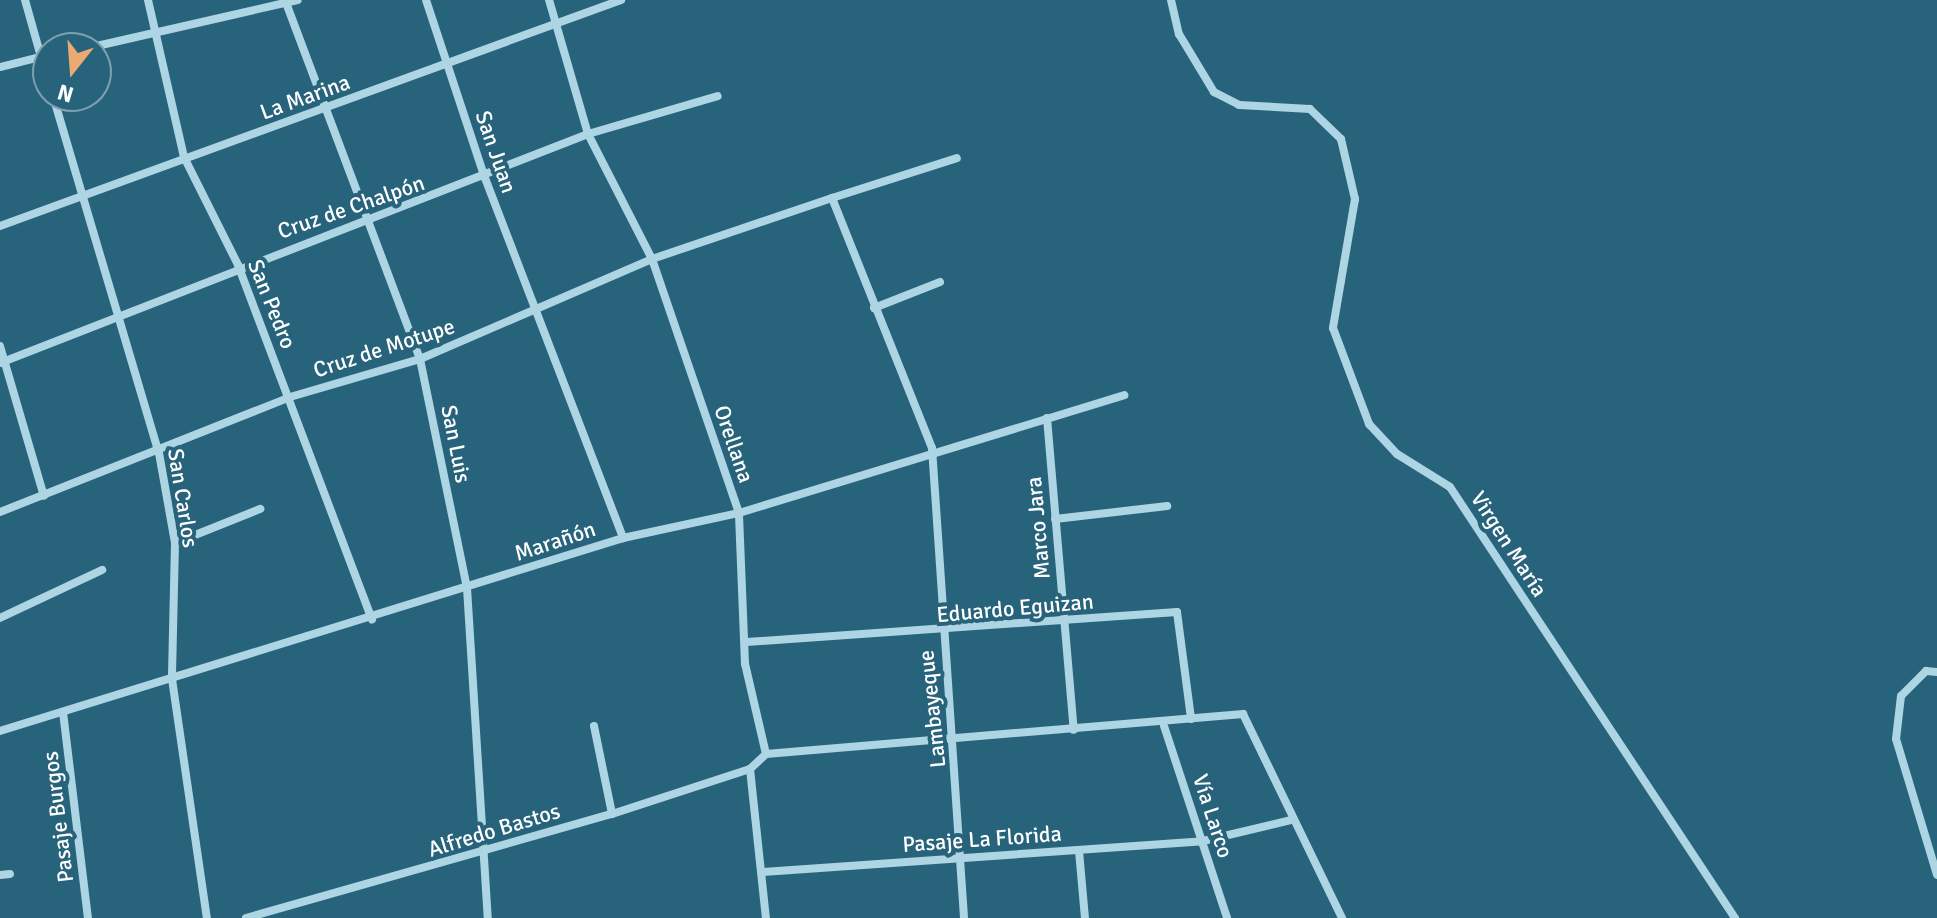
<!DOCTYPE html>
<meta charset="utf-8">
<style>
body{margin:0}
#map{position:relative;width:1937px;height:918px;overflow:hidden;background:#28637c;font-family:Signika,sans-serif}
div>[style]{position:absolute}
.street>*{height:8px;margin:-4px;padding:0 4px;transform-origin:4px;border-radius:4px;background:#add5e4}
span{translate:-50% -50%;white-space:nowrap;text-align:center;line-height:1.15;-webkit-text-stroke:8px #28637c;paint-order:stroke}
.street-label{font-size:22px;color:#fff}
.north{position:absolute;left:32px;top:32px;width:80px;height:80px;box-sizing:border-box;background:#28637c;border:2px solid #7ea1b0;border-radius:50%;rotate:197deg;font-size:22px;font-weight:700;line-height:32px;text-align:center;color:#fff}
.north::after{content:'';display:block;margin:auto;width:28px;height:36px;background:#eba974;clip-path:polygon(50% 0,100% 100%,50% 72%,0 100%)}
</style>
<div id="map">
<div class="street">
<i style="left:25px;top:0;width:85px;rotate:74.3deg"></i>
<i style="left:148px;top:0;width:161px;rotate:77.1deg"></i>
<i style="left:184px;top:157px;width:121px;rotate:63.4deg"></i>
<i style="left:238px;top:265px;width:379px;rotate:69.3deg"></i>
<i style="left:285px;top:0;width:384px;rotate:69.4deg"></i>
<i style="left:420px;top:359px;width:234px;rotate:78.4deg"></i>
<i style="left:467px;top:588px;width:331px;rotate:86.4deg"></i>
<i style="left:426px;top:0;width:188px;rotate:71.7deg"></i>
<i style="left:485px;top:178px;width:386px;rotate:69deg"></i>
<i style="left:1171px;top:0;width:35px;rotate:77deg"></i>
<i style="left:1179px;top:34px;width:68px;rotate:58.9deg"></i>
<i style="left:1214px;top:92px;width:28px;rotate:27deg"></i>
<i style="left:1239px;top:105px;width:71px;rotate:3.2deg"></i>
<i style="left:1310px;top:109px;width:43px;rotate:44.1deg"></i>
<i style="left:1341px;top:139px;width:62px;rotate:76.9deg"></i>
<i style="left:1355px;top:199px;width:131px;rotate:99.7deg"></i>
<i style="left:1333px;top:328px;width:103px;rotate:69.4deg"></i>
<i style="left:1369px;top:424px;width:41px;rotate:47deg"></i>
<i style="left:1397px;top:454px;width:62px;rotate:31.9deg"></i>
<i style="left:1450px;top:487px;width:517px;rotate:56.53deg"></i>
<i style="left:88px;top:48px;width:215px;rotate:-12.9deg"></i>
<i style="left:0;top:67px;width:49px;rotate:-14deg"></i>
<i style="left:53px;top:96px;width:372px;rotate:73.5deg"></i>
<i style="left:159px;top:453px;width:91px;rotate:79.9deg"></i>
<i style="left:175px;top:543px;width:136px;rotate:91.3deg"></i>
<i style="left:172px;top:679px;width:242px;rotate:81.7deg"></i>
<i style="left:832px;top:198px;width:131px;rotate:-17.7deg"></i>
<i style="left:0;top:226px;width:661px;rotate:-20deg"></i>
<i style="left:874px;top:308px;width:71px;rotate:-21.5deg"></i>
<i style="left:0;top:346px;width:156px;rotate:73.7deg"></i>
<i style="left:0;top:363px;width:631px;rotate:-21.28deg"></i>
<i style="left:588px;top:134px;width:135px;rotate:-16.3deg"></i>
<i style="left:1047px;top:418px;width:313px;rotate:85.1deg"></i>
<i style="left:0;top:512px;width:312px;rotate:-21.6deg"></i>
<i style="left:290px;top:397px;width:135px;rotate:-16.3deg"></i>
<i style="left:420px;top:359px;width:253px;rotate:-23.3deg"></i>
<i style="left:652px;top:259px;width:190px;rotate:-18.7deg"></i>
<i style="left:832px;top:198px;width:269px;rotate:68.2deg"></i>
<i style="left:932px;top:448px;width:471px;rotate:86.1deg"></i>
<i style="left:1055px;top:519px;width:113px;rotate:-6.6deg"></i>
<i style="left:175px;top:543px;width:92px;rotate:-21.8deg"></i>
<i style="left:0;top:618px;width:113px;rotate:-25.2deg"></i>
<i style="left:747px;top:642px;width:431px;rotate:-4deg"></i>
<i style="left:1177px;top:612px;width:108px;rotate:82.5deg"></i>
<i style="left:1937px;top:672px;width:11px;rotate:-175deg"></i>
<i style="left:1926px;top:671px;width:35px;rotate:135deg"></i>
<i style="left:1901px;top:696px;width:43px;rotate:96.6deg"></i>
<i style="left:1896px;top:739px;width:142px;rotate:73.2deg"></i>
<i style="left:63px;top:712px;width:208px;rotate:83.1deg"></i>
<i style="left:594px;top:726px;width:90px;rotate:78.4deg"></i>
<i style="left:1164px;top:726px;width:202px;rotate:71.8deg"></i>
<i style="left:0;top:731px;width:652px;rotate:-17.21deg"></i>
<i style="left:623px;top:538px;width:119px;rotate:-12.2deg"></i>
<i style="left:739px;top:513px;width:403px;rotate:-17deg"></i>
<i style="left:766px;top:754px;width:479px;rotate:-4.8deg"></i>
<i style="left:1243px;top:714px;width:227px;rotate:64.1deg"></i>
<i style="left:750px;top:769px;width:150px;rotate:83.9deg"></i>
<i style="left:1079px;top:851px;width:67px;rotate:84.9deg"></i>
<i style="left:763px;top:872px;width:441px;rotate:-4deg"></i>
<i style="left:1203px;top:841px;width:90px;rotate:-13.4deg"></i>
<i style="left:0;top:875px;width:10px;rotate:-6deg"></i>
<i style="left:246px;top:918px;width:380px;rotate:-15.9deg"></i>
<i style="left:612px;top:814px;width:145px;rotate:-18.1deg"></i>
<i style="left:750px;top:769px;width:22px;rotate:-43deg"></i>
<i style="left:766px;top:754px;width:92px;rotate:-103.1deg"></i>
<i style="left:745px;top:664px;width:151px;rotate:-92.3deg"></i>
<i style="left:739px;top:513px;width:268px;rotate:-108.9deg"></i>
<i style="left:652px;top:259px;width:140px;rotate:-117.1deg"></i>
<i style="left:588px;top:134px;width:140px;rotate:-106.2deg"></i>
</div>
<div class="street-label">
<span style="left:305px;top:97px;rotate:-20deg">La Marina</span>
<span style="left:496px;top:152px;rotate:71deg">San Juan</span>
<span style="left:351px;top:207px;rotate:-19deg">Cruz de Chalpón</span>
<span style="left:272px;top:304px;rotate:68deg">San Pedro</span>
<span style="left:384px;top:348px;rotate:-18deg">Cruz de Motupe</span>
<span style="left:456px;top:444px;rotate:79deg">San Luis</span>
<span style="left:734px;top:444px;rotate:71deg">Orellana</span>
<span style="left:183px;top:498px;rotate:81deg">San Carlos</span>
<span style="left:1038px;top:528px;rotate:-95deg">Marco Jara</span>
<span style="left:555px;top:541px;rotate:-18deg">Marañón</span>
<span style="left:1509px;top:544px;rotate:57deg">Virgen María</span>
<span style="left:1015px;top:608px;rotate:-5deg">Eduardo Eguizan</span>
<span style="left:932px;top:709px;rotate:-96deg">Lambayeque</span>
<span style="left:1213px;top:816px;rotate:72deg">Vía Larco</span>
<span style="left:58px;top:817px;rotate:-97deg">Pasaje Burgos</span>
<span style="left:494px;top:830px;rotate:-17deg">Alfredo Bastos</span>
<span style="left:982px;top:839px;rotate:-4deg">Pasaje La Florida</span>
</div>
<div class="north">N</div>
</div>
